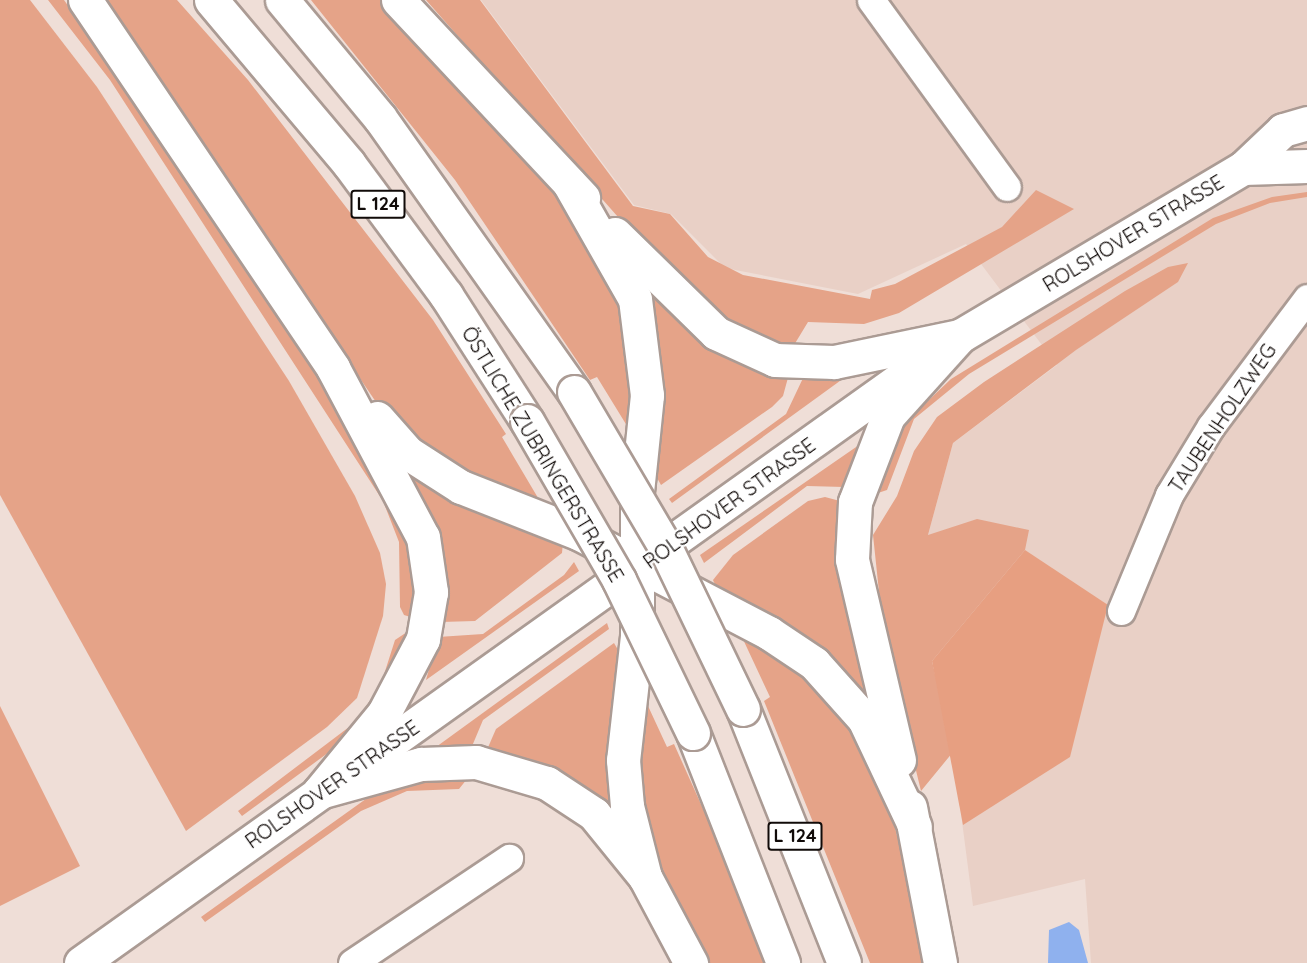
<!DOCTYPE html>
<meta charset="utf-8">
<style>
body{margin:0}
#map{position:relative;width:1307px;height:963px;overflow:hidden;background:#efded7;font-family:Quicksand,sans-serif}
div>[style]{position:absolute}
.built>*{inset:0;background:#e9d0c6}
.green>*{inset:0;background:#e5a388}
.forest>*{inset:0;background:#e79f81}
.water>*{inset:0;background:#8fb1ee}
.roads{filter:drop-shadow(2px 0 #ab9b94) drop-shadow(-2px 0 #ab9b94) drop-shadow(0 2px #ab9b94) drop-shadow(0 -2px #ab9b94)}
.minor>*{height:27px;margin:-13.5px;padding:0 13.5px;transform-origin:13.5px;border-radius:13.5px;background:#fff}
.tertiary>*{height:33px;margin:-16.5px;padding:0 16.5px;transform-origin:16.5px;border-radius:16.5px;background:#fff}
.motorway>*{height:33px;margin:-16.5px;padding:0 16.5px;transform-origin:16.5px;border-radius:16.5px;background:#fff}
.bridges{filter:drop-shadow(2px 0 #ab9b94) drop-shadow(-2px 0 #ab9b94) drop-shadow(0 2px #ab9b94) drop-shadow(0 -2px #ab9b94)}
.motorway-bridge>*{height:33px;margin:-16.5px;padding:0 16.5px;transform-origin:16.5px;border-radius:16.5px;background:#fff}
span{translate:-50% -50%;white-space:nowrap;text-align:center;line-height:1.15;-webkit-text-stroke:4.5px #fff;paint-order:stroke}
.shield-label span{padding:2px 4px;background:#fff;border:2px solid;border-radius:4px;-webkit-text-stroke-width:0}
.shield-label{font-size:18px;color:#110b09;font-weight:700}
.street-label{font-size:20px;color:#110b09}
</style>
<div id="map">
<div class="built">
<i style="clip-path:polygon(481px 0,1307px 0,1307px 963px,1091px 963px,1085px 879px,973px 906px,953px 752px,920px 606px,928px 535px,953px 443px,1057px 365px,966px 244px,858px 294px,725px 268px,671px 214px,634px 205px)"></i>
</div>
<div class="green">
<i style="clip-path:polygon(0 0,30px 0,97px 87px,289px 381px,355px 496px,380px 553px,386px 584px,383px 616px,357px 698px,327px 727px,186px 831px,0 495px)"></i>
<i style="clip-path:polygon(48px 0,64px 0,130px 93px,372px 459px,412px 542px,417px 619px,404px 615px,400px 607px,399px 542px,383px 501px,110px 80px)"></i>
<i style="clip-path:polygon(103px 0,177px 0,248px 80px,433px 320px,506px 434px,502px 437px,544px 508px,445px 464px,378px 405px)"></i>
<i style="clip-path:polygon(311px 0,384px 0,556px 194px,595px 249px,616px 294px,631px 374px,632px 434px,597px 377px,590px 380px,455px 180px)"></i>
<i style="clip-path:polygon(426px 0,480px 0,633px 206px,670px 214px,708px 257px,743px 275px,870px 299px,872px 290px,895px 284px,1002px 227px,1036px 190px,1074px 209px,899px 313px,864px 324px,808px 322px,791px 350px,754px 340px,680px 287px)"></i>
<i style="clip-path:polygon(1307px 192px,1307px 197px,1270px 203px,1216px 224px,969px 374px,914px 419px,887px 490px,875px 494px,894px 433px,951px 379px,1213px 218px,1272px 197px)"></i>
<i style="clip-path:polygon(1188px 263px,1178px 282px,1076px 350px,953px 443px,928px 535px,977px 519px,1029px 530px,1025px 550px,932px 661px,953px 752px,921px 791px,884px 639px,873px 535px,897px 496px,914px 451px,937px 417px,984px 382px,1125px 291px,1168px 267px)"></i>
<i style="clip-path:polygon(635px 274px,684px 325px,789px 374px,783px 396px,772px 407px,661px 485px,651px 467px)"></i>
<i style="clip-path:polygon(804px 376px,844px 378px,672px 503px,669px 499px,786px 414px)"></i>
<i style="clip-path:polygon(859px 445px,844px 487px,807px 486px,704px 563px,700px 555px)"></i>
<i style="clip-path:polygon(416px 475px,563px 542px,562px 553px,475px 621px,441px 622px,427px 511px,411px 478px)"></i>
<i style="clip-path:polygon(825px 497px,840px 501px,877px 723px,722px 600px,713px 580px,733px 555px,808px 501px)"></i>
<i style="clip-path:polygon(574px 562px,579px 571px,426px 680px,438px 637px,483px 634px,564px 575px)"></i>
<i style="clip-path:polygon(607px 623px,609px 629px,483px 720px,470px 751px,436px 747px)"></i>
<i style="clip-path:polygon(407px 632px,415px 634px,404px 665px,336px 747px,242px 816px,238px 811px,353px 724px,380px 687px,395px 640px)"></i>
<i style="clip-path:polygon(741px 635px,796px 670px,848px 724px,889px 802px,927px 963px,870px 963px,764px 701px,770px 697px)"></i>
<i style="clip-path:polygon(614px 643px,621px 655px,620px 826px,486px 752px,496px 729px)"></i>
<i style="clip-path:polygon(642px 693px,667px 747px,674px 744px,713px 831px,764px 963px,710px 963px,655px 856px,637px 771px)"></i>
<i style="clip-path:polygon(0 706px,80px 866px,0 906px)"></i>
<i style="clip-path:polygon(471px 774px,459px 789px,407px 791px,361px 811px,205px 922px,201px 917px,370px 796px,416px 779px)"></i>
</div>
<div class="forest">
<i style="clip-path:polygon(1025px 550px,1108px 605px,1070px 757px,963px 825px,932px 661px)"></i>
</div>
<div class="water">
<i style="clip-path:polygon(1069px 922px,1079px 930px,1088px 963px,1048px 963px,1049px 930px)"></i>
</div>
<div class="roads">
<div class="minor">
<i style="left:871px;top:0;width:231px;rotate:54deg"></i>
<i style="left:1121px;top:611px;width:126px;rotate:-67.5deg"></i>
<i style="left:1169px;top:495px;width:81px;rotate:-58.7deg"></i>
<i style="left:1211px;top:426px;width:160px;rotate:-53.1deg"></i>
<i style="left:352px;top:963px;width:189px;rotate:-33.8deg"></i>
</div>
<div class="tertiary">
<i style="left:1243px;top:168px;width:64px;rotate:-1.8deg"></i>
<i style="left:81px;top:963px;width:1080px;rotate:-35.5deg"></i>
<i style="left:960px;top:336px;width:329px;rotate:-30.7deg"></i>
<i style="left:1243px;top:168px;width:55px;rotate:-43.5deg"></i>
<i style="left:1283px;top:130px;width:25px;rotate:-16deg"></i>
</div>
<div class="motorway">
<i style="left:85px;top:0;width:444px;rotate:56deg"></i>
<i style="left:333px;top:368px;width:191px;rotate:62deg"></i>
<i style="left:423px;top:537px;width:56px;rotate:81.7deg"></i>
<i style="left:431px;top:592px;width:48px;rotate:99.7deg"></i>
<i style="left:423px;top:639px;width:84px;rotate:117.8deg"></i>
<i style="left:384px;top:713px;width:102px;rotate:129.4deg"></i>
<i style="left:211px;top:0;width:214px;rotate:49.9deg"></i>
<i style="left:349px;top:164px;width:163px;rotate:53.5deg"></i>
<i style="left:446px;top:295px;width:150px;rotate:57.3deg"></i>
<i style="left:282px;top:0;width:153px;rotate:50.3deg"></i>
<i style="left:380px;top:118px;width:336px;rotate:54.7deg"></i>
<i style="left:398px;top:0;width:271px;rotate:46.9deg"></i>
<i style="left:569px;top:183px;width:133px;rotate:60.4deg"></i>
<i style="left:635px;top:299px;width:97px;rotate:82.9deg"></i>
<i style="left:647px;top:395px;width:97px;rotate:95.9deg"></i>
<i style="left:637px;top:491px;width:145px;rotate:90deg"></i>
<i style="left:637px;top:636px;width:125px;rotate:96.4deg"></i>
<i style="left:623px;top:760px;width:46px;rotate:85deg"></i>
<i style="left:627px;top:806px;width:73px;rotate:75.8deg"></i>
<i style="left:615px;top:234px;width:141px;rotate:44.4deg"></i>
<i style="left:716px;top:333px;width:65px;rotate:24.6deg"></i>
<i style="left:775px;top:360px;width:59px;rotate:1.9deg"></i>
<i style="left:834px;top:362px;width:129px;rotate:-11.7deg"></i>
<i style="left:377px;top:418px;width:47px;rotate:48.5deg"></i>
<i style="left:408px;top:453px;width:63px;rotate:32.7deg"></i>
<i style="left:461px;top:487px;width:126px;rotate:21.5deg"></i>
<i style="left:578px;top:533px;width:216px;rotate:27.6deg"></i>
<i style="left:769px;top:633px;width:54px;rotate:33.7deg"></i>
<i style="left:814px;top:663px;width:75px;rotate:48.2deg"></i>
<i style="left:864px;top:719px;width:119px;rotate:64.7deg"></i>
<i style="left:743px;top:709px;width:273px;rotate:68.3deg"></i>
<i style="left:693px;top:733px;width:247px;rotate:68.6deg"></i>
<i style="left:899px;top:760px;width:206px;rotate:-103.2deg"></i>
<i style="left:852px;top:559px;width:57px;rotate:-87deg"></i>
<i style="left:855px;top:502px;width:92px;rotate:-69deg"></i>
<i style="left:888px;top:416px;width:108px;rotate:-48deg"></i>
<i style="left:319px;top:792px;width:106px;rotate:-15.4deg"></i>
<i style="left:421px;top:764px;width:55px;rotate:-2.1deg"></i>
<i style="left:476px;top:762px;width:74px;rotate:16.5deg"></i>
<i style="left:547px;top:783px;width:56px;rotate:33.4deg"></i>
<i style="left:594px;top:814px;width:81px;rotate:51deg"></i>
<i style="left:645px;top:877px;width:98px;rotate:61.9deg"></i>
<i style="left:910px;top:807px;width:159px;rotate:79.1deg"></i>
</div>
</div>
<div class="bridges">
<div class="motorway-bridge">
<i style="left:574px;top:392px;width:178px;rotate:59.5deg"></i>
<i style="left:664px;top:545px;width:182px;rotate:64.3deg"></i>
<i style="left:527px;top:421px;width:184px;rotate:59.9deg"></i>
<i style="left:619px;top:580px;width:170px;rotate:64.2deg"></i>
</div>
</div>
<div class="shield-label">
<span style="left:378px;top:204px">L 124</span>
<span style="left:795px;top:836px">L 124</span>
</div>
<div class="street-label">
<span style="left:1133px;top:233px;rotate:-31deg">ROLSHOVER STRASSE</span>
<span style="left:1222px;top:418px;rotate:-56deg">TAUBENHOLZWEG</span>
<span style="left:543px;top:454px;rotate:59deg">ÖSTLICHE ZUBRINGERSTRASSE</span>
<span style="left:729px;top:503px;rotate:-36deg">ROLSHOVER STRASSE</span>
<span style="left:332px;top:784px;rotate:-35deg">ROLSHOVER STRASSE</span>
</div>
</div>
